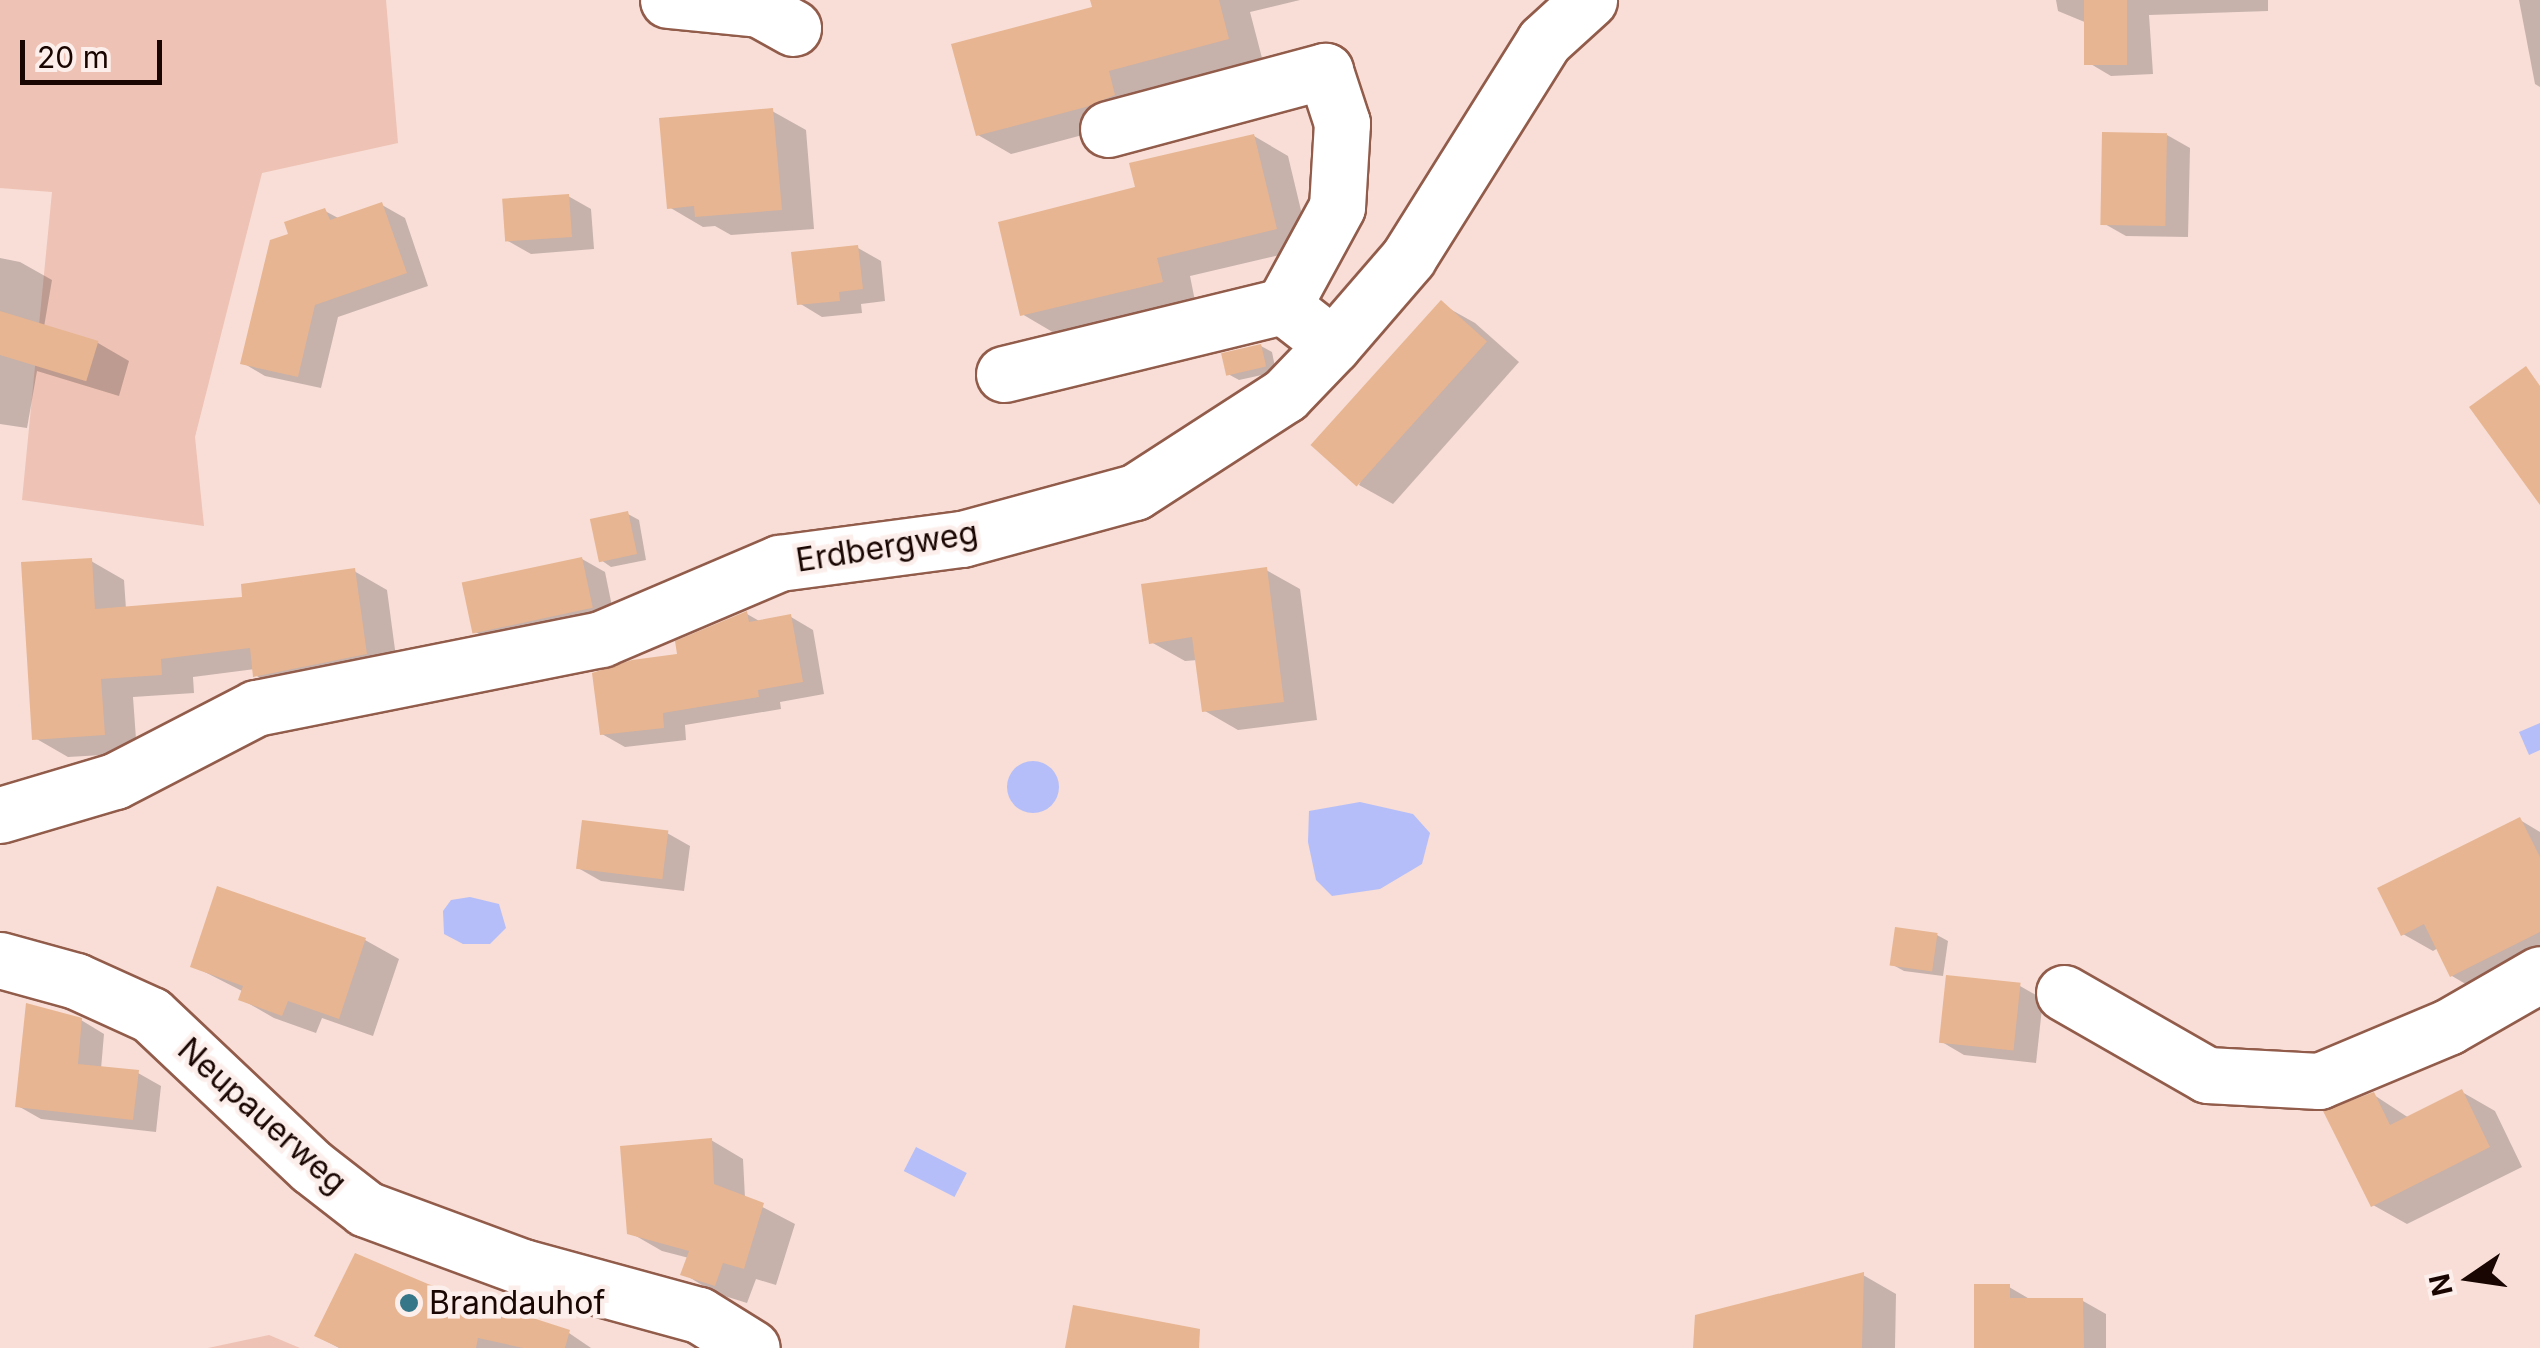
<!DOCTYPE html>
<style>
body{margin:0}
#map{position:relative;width:2540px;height:1348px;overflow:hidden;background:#f8ded6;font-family:Inter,sans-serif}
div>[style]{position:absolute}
.green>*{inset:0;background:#eec2b4}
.water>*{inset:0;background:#b5bef8;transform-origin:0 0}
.round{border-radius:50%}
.shadow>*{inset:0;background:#0003}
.building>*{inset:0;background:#e7b591;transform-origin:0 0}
.roads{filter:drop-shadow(2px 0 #925c4b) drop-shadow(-2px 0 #925c4b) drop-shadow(0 2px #925c4b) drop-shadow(0 -2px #925c4b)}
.minor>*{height:55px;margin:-27.5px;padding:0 27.5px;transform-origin:27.5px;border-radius:27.5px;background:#fff}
.dots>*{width:28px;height:28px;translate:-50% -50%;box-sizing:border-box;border:5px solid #fcefeb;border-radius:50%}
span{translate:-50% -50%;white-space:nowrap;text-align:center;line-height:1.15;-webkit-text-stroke:9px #fcefeb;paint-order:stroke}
.street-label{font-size:32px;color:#190602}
.poi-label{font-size:32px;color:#190602}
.left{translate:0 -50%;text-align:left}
.north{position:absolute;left:2420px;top:1228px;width:100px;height:100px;-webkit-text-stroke:8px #fcefeb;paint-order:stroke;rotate:257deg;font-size:28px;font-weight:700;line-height:40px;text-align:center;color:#190602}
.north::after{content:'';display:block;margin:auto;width:35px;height:45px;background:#190602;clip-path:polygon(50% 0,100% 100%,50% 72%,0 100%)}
.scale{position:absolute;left:20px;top:40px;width:142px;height:45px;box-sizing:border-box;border:5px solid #190602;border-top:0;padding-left:12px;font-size:30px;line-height:35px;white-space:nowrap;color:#190602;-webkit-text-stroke:8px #fcefeb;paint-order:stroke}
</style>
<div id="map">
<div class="green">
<i style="clip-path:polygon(0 0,386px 0,398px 143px,262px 173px,195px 437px,204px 526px,22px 500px,52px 192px,0 188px)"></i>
<i style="clip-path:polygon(269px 1335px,300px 1348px,208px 1348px)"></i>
</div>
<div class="water">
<i style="clip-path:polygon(2540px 723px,2540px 750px,2529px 755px,2519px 732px)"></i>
<i class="round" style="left:1007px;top:761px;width:52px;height:52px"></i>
<i style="clip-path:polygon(1360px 802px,1413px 814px,1430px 833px,1422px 864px,1380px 889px,1332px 896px,1316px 880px,1308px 842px,1309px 811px)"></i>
<i style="clip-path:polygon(470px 897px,499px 904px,506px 928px,490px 944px,463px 944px,444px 934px,443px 911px,451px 900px)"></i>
<i style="left:916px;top:1147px;width:57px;height:27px;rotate:27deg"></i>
</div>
<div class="shadow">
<i style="clip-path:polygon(1093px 0,1300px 0,1250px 12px,1262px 58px,1142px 90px,1148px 114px,1120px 125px,1011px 154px,978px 135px,1095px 9px)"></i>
<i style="clip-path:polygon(2056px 0,2268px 0,2268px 11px,2149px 15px,2153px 74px,2111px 76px,2089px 63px,2087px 23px,2058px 11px)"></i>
<i style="clip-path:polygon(2519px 0,2540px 0,2540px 87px,2535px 84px)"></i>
<i style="clip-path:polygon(772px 111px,806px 130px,814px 229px,731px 235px,715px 226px,703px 227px,669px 207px)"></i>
<i style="clip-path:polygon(2167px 135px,2190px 148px,2188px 237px,2126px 236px,2103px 223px)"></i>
<i style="clip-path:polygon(1254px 136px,1288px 156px,1310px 248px,1190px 276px,1195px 301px,1056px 334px,1022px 314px,1138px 188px)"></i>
<i style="clip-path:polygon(568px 196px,591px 209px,594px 249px,531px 254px,508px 241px)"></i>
<i style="clip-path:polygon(382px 205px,405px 218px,428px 286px,338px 317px,321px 388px,265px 376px,243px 363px,291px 235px,325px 211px,340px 219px)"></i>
<i style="clip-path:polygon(858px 248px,881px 261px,885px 301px,861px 304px,862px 313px,822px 317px,799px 303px)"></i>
<i style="clip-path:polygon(0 258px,20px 262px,52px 280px,44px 327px,98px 343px,129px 361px,119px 396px,37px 371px,27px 428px,0 424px)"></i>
<i style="clip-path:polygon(1441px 304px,1475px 323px,1519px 362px,1393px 504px,1359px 485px)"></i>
<i style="clip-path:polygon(1261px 346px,1272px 352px,1276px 372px,1239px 380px,1228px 374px)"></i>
<i style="clip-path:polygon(628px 514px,639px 520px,646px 560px,611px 567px,601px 560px)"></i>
<i style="clip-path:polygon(582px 559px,605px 572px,615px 621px,497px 645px,474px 631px)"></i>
<i style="clip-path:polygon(91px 561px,124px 580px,126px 609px,245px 599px,354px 571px,387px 590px,398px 672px,288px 694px,255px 675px,255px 669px,193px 677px,194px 693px,133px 697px,137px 753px,68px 757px,35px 738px)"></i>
<i style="clip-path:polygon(1266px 570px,1300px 589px,1317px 720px,1238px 730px,1205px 711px,1198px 660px,1185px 661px,1151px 642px)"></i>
<i style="clip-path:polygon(747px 614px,761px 622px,791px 617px,813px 630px,824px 694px,780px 702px,781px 709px,685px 725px,686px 740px,625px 747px,602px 734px,680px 656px)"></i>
<i style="clip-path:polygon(2520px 820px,2540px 832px,2540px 964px,2481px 993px,2452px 976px,2438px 948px,2433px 951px,2403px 934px)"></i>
<i style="clip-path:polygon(667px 833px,690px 846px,684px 891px,601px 881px,578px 868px)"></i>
<i style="clip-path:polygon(1937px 935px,1948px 941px,1943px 976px,1904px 971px,1893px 965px)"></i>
<i style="clip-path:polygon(365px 940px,399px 959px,373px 1036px,322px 1018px,316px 1033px,274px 1018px,241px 999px,244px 992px,193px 966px)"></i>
<i style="clip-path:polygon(2020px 986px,2043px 999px,2036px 1063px,1964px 1055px,1942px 1042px)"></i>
<i style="clip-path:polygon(81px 1020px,104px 1034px,101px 1069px,138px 1073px,161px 1086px,156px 1132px,41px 1119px,18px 1106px)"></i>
<i style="clip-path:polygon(2462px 1092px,2495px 1111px,2522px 1167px,2407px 1224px,2373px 1205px,2374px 1095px,2409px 1118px)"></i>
<i style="clip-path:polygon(711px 1140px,743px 1159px,745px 1198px,795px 1224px,776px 1285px,756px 1279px,747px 1303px,715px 1293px,684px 1274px,689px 1258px,662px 1251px,629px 1232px)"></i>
<i style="clip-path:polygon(1863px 1275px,1896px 1294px,1895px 1348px,1695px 1348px)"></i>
<i style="clip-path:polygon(427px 1286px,569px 1333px,591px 1348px,339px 1348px,317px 1336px)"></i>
<i style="clip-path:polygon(2009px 1287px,2033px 1301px,2083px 1301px,2106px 1314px,2106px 1348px,1977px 1348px)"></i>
</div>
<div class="building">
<i style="clip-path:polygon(1090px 0,1219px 0,1229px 39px,1109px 71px,1115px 95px,1086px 107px,976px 136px,951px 44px,1092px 7px)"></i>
<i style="left:2084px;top:0;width:43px;height:65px"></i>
<i style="clip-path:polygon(773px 108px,782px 210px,695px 217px,694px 206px,667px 209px,659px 118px)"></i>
<i style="left:2102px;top:132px;width:65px;height:93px;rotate:1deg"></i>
<i style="clip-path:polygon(1254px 134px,1277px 229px,1157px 258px,1163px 282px,1020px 316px,998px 222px,1135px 187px,1129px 163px)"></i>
<i style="left:569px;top:194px;width:43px;height:67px;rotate:86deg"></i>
<i style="clip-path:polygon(382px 202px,407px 273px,315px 305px,298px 377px,240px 364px,270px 240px,288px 234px,284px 222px,325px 208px,330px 220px)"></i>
<i style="clip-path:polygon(858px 245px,863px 289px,839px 292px,840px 301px,797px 305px,791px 252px)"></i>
<i style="left:1441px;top:300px;width:62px;height:195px;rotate:42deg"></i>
<i style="left:0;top:311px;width:103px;height:42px;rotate:17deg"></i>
<i style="left:1261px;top:344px;width:23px;height:41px;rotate:77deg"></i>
<i style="clip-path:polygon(2526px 366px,2540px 386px,2540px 505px,2469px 407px)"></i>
<i style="left:628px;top:511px;width:44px;height:39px;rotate:78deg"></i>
<i style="left:582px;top:557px;width:52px;height:123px;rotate:78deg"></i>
<i style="clip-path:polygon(92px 558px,95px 609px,242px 597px,241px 584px,355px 568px,367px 654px,253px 677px,250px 648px,161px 659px,162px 675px,101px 679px,105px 735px,32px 740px,21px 562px)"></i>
<i style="clip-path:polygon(1267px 567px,1284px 702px,1202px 712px,1192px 637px,1149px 644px,1141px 584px)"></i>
<i style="clip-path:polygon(747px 611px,749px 622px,791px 614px,803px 682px,758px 690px,759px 697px,663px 713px,664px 728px,600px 735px,592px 673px,632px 660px,677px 654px,675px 641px)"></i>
<i style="clip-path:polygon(2520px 817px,2540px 857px,2540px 932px,2450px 977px,2424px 924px,2401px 936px,2377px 888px)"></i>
<i style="left:582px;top:820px;width:87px;height:49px;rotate:7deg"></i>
<i style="clip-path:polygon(217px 886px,366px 938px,339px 1019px,288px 1001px,282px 1016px,238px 1000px,243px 986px,190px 967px)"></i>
<i style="left:1895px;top:927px;width:43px;height:39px;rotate:8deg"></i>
<i style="left:1946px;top:975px;width:75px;height:68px;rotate:6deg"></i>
<i style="clip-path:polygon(26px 1003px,82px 1018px,78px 1064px,139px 1070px,133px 1120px,15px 1107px)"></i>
<i style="clip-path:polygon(2462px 1089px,2490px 1147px,2371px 1207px,2323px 1111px,2374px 1092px,2390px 1125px)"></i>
<i style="clip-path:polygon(712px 1138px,714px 1184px,764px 1203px,744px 1269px,723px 1263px,715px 1286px,680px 1275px,689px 1251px,627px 1234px,620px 1146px)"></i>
<i style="clip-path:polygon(355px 1253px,428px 1284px,570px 1330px,565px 1348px,523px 1348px,478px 1338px,476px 1348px,340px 1348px,314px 1336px)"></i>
<i style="clip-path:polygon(1864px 1272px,1862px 1348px,1693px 1348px,1695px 1315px)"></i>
<i style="clip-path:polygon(1974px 1284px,2010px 1284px,2010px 1298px,2083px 1298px,2084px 1348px,1974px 1348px)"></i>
<i style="clip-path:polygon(1073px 1305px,1200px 1329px,1199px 1348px,1065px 1348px)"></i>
</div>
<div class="roads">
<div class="minor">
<i style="left:668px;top:0;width:91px;rotate:5.6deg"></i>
<i style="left:759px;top:9px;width:39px;rotate:29deg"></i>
<i style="left:1108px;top:129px;width:225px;rotate:-15deg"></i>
<i style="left:1325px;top:71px;width:55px;rotate:71.9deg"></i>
<i style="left:1342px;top:123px;width:84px;rotate:93.4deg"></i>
<i style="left:1337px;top:207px;width:113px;rotate:118.6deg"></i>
<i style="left:1004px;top:374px;width:287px;rotate:-13.7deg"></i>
<i style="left:1283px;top:306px;width:36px;rotate:38deg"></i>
<i style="left:0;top:815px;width:120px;rotate:-16.5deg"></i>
<i style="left:115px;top:781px;width:159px;rotate:-27.4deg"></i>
<i style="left:256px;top:708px;width:352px;rotate:-11.3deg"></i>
<i style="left:601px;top:639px;width:194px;rotate:-23.1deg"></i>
<i style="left:779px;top:563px;width:185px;rotate:-7.5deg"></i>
<i style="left:962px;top:539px;width:179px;rotate:-15.2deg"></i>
<i style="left:1135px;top:492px;width:179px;rotate:-32.9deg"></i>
<i style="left:1285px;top:395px;width:69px;rotate:-46.2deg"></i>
<i style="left:1333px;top:345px;width:115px;rotate:-49.2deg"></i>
<i style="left:1408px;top:258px;width:256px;rotate:-57.9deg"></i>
<i style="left:1544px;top:41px;width:61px;rotate:-42.3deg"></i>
<i style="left:0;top:960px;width:79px;rotate:15.4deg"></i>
<i style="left:76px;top:981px;width:82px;rotate:24.4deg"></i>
<i style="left:151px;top:1015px;width:221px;rotate:43.4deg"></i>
<i style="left:312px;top:1167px;width:68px;rotate:37.9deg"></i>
<i style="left:366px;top:1209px;width:167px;rotate:20.3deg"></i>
<i style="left:523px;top:1267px;width:182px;rotate:15.3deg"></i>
<i style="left:699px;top:1315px;width:62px;rotate:31.9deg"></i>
<i style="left:2064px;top:993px;width:165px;rotate:29.8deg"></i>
<i style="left:2207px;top:1075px;width:112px;rotate:3.1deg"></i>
<i style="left:2319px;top:1081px;width:140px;rotate:-22.7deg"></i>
<i style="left:2448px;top:1027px;width:106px;rotate:-29.9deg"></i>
</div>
</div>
<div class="dots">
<i style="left:409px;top:1303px;background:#357789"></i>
</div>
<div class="street-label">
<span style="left:887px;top:547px;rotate:-9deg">Erdbergweg</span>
<span style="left:262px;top:1116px;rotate:42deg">Neupauerweg</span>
</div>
<div class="poi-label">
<span class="left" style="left:429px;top:1303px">Brandauhof</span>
</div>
<div class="north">N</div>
<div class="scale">20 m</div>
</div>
